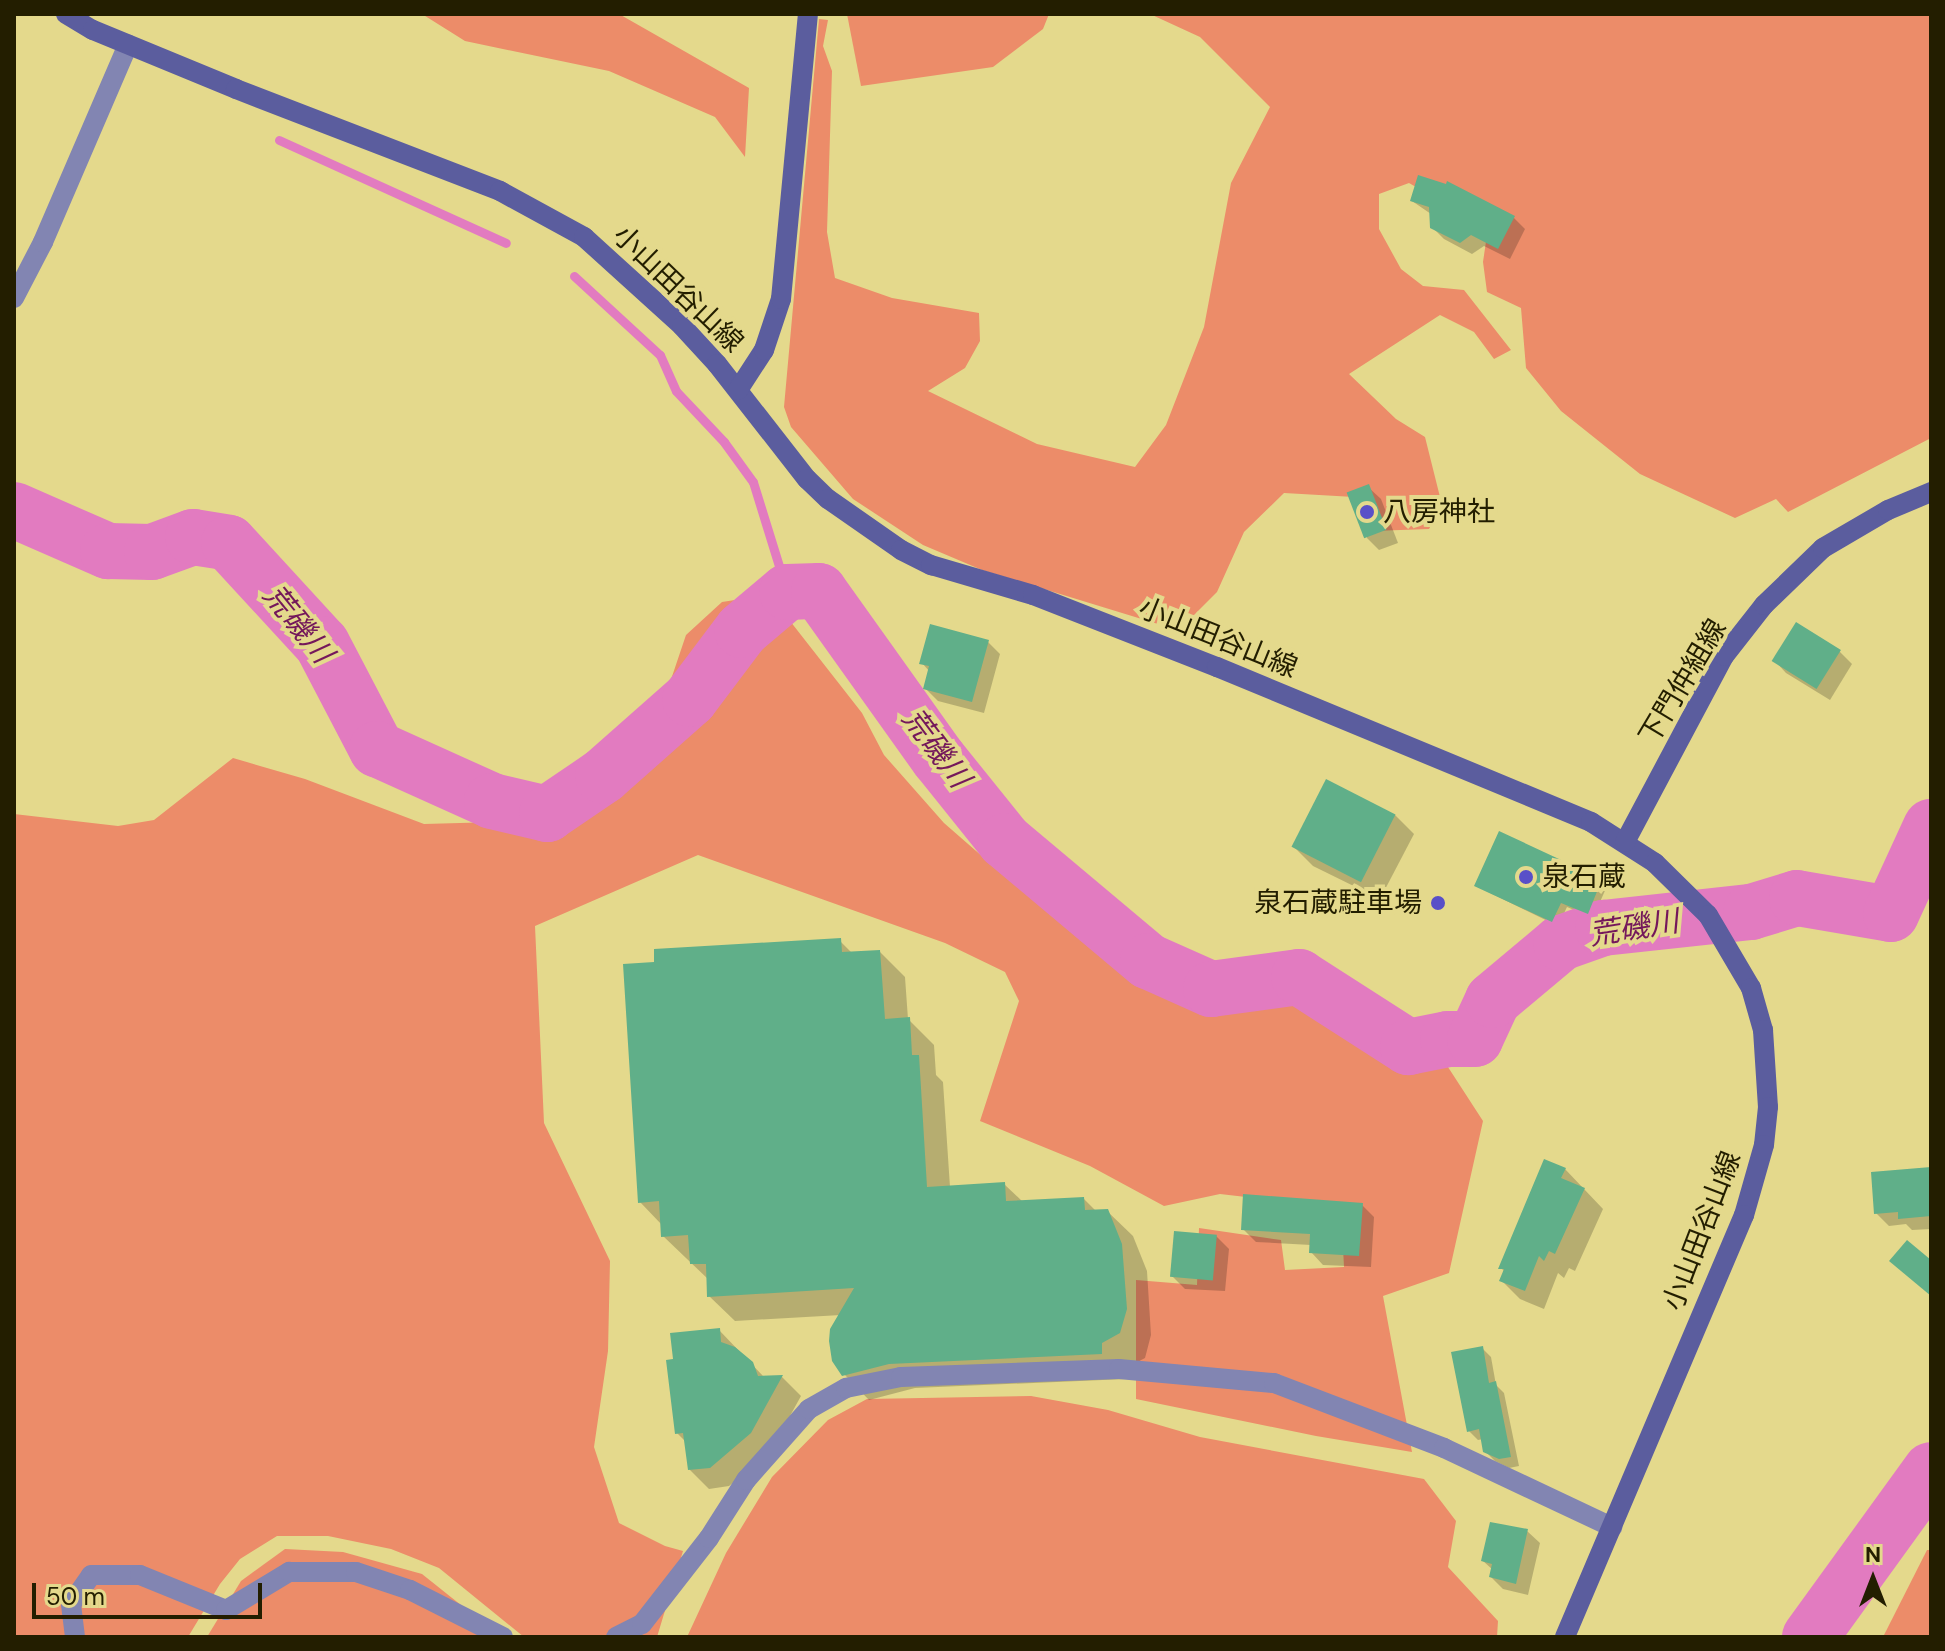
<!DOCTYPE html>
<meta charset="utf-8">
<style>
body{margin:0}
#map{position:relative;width:1945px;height:1651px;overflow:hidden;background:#e4d98c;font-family:"DM Sans","Noto Sans JP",sans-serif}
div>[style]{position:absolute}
.green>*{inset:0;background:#ec8c69}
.shadow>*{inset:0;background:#0003}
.stream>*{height:9px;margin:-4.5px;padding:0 4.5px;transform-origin:4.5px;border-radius:4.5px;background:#e27bc0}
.river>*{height:56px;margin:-28px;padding:0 28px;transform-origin:28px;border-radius:28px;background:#e27bc0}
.building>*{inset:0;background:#60af89;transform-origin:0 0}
.street>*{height:20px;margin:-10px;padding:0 10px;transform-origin:10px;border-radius:10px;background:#8285b2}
.secondary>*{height:20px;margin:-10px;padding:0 10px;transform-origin:10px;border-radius:10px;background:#5b5d9e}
.dots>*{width:22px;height:22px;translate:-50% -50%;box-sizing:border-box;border:4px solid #e4d98c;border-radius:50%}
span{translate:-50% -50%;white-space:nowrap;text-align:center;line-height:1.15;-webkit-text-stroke:8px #e4d98c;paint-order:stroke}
.street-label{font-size:28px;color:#231e00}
.poi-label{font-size:28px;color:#231e00}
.left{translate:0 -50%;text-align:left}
.right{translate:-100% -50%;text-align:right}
.water-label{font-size:30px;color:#74185b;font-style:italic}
.frame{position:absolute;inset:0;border:16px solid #231e00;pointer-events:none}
.north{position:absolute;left:1833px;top:1539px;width:80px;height:80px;-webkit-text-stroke:6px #e4d98c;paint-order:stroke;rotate:0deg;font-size:22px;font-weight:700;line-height:32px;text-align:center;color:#231e00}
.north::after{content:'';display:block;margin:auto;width:28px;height:36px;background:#231e00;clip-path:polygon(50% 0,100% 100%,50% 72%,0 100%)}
.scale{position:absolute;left:32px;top:1583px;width:230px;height:36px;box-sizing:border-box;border:4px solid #231e00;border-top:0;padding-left:10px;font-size:24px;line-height:28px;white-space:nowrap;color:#231e00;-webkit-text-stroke:6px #e4d98c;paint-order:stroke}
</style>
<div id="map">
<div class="green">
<i style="clip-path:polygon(422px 14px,619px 14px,749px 88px,745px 157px,715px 117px,609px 71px,465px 41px)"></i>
<i style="clip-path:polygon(847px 14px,1049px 14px,1043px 29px,993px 67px,861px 86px)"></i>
<i style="clip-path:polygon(1150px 14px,1931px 14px,1931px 438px,1788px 512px,1776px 499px,1735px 518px,1640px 474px,1561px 411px,1526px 368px,1521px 308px,1487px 292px,1483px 262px,1488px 228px,1409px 183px,1379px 194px,1379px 229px,1401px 269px,1423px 286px,1464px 290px,1511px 350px,1494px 359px,1474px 332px,1440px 315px,1349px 374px,1396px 419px,1425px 437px,1442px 505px,1429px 529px,1372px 531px,1354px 497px,1284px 493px,1244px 532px,1217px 592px,1194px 615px,1158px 624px,982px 570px,923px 545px,853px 499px,791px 427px,784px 407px,819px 19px,828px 20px,823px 46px,832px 71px,827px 232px,835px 278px,892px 298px,979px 313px,980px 341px,965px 368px,928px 391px,1037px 444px,1135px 467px,1166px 425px,1204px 327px,1231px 183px,1270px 107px,1200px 37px)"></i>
<i style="clip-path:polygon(748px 598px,783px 612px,862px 713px,884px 755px,944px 823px,1007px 878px,1119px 937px,1225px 981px,1357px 1006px,1435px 1047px,1483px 1121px,1449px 1273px,1383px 1296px,1412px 1452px,1316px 1436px,1136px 1399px,1136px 1280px,1197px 1285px,1199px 1228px,1281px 1240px,1285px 1270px,1344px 1267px,1341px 1208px,1220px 1194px,1164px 1206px,1090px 1166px,980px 1121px,1019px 1001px,1005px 972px,945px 943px,698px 855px,535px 926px,544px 1123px,610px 1261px,608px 1351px,594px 1447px,619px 1523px,665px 1546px,683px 1551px,657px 1637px,524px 1637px,439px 1568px,391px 1549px,328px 1536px,277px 1536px,240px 1559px,220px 1584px,188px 1637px,14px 1637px,14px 814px,118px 826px,154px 820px,233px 758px,305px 779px,424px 824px,496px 822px,560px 791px,625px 751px,657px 721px,686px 635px,722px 602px)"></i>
<i style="clip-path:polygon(1031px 1396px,1108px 1410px,1200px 1437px,1424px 1479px,1456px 1521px,1448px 1567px,1498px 1621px,1497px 1637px,687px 1637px,726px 1553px,772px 1477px,828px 1420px,867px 1399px)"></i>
<i style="clip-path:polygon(285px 1549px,343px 1552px,422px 1574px,501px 1637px,207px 1637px,241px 1581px)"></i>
<i style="clip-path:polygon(1927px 1550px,1931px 1550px,1931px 1637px,1883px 1637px)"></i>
</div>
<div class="shadow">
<i style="clip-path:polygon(1412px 201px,1514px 218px,1525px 229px,1510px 259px,1484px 246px,1472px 254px,1444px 239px,1432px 227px,1431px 214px)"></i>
<i style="clip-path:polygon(1368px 487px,1381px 499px,1398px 543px,1379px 550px,1367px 538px)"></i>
<i style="clip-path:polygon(1796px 625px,1840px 652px,1852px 664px,1830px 700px,1786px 673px,1774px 660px)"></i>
<i style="clip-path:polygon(988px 642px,1000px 654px,984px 713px,938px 701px,925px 688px,930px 672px,922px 663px)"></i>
<i style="clip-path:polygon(1395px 815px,1414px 834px,1380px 899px,1313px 866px,1294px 847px)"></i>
<i style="clip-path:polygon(1601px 881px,1607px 886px,1593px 918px,1567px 907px,1558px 926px,1476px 886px)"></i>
<i style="clip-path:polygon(840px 941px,853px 954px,880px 952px,905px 977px,908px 1019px,934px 1045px,936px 1075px,943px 1082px,950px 1187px,1004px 1184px,1023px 1202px,1084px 1199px,1096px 1211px,1107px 1211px,1133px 1236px,1147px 1271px,1151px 1335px,1145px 1358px,1126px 1368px,1126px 1379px,915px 1388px,869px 1400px,844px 1374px,841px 1315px,735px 1321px,709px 1296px,709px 1280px,663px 1236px,662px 1225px,640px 1202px)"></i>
<i style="clip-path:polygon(1565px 1169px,1603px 1209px,1575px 1271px,1569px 1268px,1564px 1278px,1558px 1273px,1544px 1309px,1520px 1299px,1501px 1280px,1505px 1272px,1501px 1268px)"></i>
<i style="clip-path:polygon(1931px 1169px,1931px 1229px,1912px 1230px,1906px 1224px,1889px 1226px,1876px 1213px)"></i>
<i style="clip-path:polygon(1362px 1205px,1374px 1217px,1371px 1267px,1323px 1265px,1311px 1252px,1311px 1245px,1256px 1242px,1243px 1229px)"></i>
<i style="clip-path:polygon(1216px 1236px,1229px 1249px,1225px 1291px,1185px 1289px,1172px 1276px)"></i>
<i style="clip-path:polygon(719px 1330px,765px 1378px,782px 1377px,801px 1396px,770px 1452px,729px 1486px,709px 1489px,690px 1470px,687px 1443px,677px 1433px,676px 1361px)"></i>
<i style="clip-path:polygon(1482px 1348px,1491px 1357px,1496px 1385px,1504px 1393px,1519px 1466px,1509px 1468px,1495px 1461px,1485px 1451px,1483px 1439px,1478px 1440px,1469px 1431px)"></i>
<i style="clip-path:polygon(1527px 1531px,1540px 1543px,1528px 1595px,1503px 1589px,1491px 1577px,1493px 1570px,1483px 1561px)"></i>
</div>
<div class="stream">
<i style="left:279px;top:140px;width:249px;rotate:24.4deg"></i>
<i style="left:574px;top:276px;width:117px;rotate:42.6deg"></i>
<i style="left:660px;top:355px;width:39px;rotate:66deg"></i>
<i style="left:676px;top:391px;width:70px;rotate:46.7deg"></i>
<i style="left:724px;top:442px;width:49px;rotate:54.1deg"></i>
<i style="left:753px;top:482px;width:115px;rotate:72.8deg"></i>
</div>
<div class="river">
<i style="left:14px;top:510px;width:103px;rotate:23.6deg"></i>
<i style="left:108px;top:551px;width:44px;rotate:1.3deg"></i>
<i style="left:152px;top:552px;width:44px;rotate:-20.1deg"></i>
<i style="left:193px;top:537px;width:36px;rotate:9deg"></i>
<i style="left:229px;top:543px;width:137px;rotate:47.4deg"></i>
<i style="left:322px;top:644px;width:119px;rotate:62.4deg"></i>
<i style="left:377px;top:749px;width:126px;rotate:24.3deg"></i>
<i style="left:492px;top:801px;width:57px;rotate:13.3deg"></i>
<i style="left:547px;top:814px;width:68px;rotate:-34.2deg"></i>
<i style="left:603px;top:776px;width:116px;rotate:-41.5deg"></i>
<i style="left:690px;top:699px;width:86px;rotate:-53deg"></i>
<i style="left:742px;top:630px;width:59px;rotate:-40.2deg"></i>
<i style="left:787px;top:592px;width:32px;rotate:-2deg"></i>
<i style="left:819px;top:591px;width:206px;rotate:54.5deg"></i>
<i style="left:939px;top:759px;width:105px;rotate:51.2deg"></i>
<i style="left:1005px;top:841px;width:187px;rotate:40deg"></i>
<i style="left:1148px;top:961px;width:69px;rotate:24deg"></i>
<i style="left:1211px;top:989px;width:89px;rotate:-7.8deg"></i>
<i style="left:1299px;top:977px;width:130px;rotate:32.7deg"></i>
<i style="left:1408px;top:1047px;width:41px;rotate:-11.3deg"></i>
<i style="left:1448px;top:1039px;width:27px"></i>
<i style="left:1475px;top:1039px;width:43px;rotate:-65.2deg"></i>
<i style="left:1493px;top:1000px;width:89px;rotate:-40deg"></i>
<i style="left:1561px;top:943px;width:45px;rotate:-19.7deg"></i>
<i style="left:1603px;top:928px;width:149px;rotate:-6.2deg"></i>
<i style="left:1751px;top:912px;width:48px;rotate:-16.9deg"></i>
<i style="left:1797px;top:898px;width:95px;rotate:9.7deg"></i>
<i style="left:1891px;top:914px;width:96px;rotate:-65.3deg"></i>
<i style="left:1810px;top:1637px;width:206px;rotate:-54.1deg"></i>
</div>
<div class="building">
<i style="clip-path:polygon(1418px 175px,1446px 184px,1447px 181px,1515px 216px,1498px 249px,1471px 235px,1460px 243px,1430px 228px,1429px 207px,1410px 201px)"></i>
<i style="left:1369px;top:484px;width:49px;height:24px;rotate:69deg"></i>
<i style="left:1796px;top:622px;width:53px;height:46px;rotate:32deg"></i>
<i style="clip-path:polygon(930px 624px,989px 640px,972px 702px,923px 689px,929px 666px,919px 664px)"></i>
<i style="left:1326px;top:779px;width:78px;height:76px;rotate:27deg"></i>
<i style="clip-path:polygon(1499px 831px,1602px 879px,1588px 914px,1561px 903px,1552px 922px,1474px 886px)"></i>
<i style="clip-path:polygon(841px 938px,842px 952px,880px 950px,885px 1019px,910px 1017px,912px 1055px,919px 1055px,927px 1187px,1005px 1182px,1006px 1201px,1084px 1197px,1085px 1210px,1108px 1209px,1122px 1244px,1127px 1309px,1120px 1333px,1102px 1343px,1102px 1354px,889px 1364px,842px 1376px,832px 1361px,829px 1341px,830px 1329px,854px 1288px,707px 1297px,706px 1264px,690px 1264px,688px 1235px,661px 1237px,659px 1201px,638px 1203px,623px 964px,654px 962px,654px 949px)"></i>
<i style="clip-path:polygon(1544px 1159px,1566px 1168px,1561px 1178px,1585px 1188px,1555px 1254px,1549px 1251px,1544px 1261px,1539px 1256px,1525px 1291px,1499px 1281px,1504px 1269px,1498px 1269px)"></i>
<i style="clip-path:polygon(1931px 1167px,1931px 1216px,1898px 1219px,1898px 1212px,1874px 1214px,1871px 1172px)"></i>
<i style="clip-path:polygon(1243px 1194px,1363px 1203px,1359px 1256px,1309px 1253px,1310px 1234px,1241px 1230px)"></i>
<i style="left:1174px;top:1231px;width:43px;height:46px;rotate:5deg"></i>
<i style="clip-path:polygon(1907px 1240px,1931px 1260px,1931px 1296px,1889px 1261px)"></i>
<i style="clip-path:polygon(720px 1328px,721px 1342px,735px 1347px,753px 1362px,758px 1376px,783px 1375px,751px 1433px,710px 1468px,688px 1470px,683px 1433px,675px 1434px,666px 1360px,673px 1359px,670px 1333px)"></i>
<i style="clip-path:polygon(1483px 1346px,1489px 1383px,1496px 1381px,1511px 1457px,1499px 1459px,1483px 1452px,1479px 1429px,1467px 1432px,1451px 1352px)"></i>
<i style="clip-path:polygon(1490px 1522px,1528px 1529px,1516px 1584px,1489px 1577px,1492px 1564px,1481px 1561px)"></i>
</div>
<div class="street">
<i style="left:14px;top:298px;width:63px;rotate:-62.6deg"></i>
<i style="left:43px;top:242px;width:215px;rotate:-66.7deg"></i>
<i style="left:75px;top:1637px;width:33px;rotate:-97deg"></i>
<i style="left:71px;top:1604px;width:35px;rotate:-55deg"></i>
<i style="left:91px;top:1575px;width:49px"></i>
<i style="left:140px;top:1575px;width:93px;rotate:22.1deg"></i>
<i style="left:226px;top:1610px;width:74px;rotate:-31.1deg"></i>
<i style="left:289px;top:1572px;width:67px"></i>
<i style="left:356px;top:1572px;width:57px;rotate:18.4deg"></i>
<i style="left:410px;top:1590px;width:104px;rotate:26.8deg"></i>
<i style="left:616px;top:1637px;width:29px;rotate:-27deg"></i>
<i style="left:642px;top:1624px;width:109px;rotate:-52.1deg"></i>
<i style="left:709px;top:1538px;width:69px;rotate:-57.5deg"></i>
<i style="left:746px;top:1480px;width:95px;rotate:-48.4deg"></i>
<i style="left:809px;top:1409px;width:43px;rotate:-29.6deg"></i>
<i style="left:846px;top:1388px;width:56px;rotate:-11.3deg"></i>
<i style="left:901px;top:1377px;width:218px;rotate:-2.1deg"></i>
<i style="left:1119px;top:1369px;width:156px;rotate:5.2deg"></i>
<i style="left:1274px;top:1383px;width:182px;rotate:20.9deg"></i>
<i style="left:1444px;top:1448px;width:186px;rotate:25.2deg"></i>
</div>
<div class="secondary">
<i style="left:66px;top:14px;width:31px;rotate:31deg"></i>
<i style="left:93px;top:30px;width:155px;rotate:22.4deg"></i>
<i style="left:236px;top:89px;width:283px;rotate:21.1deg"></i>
<i style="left:500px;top:191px;width:96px;rotate:28.7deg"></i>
<i style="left:584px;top:237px;width:132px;rotate:42.2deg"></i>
<i style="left:682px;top:326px;width:52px;rotate:47.4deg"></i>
<i style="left:717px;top:364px;width:146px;rotate:52deg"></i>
<i style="left:807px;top:479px;width:29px;rotate:44deg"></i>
<i style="left:828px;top:499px;width:89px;rotate:34.9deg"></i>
<i style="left:901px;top:550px;width:34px;rotate:27deg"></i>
<i style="left:931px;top:565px;width:106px;rotate:16.4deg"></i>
<i style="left:1033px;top:595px;width:198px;rotate:21.4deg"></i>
<i style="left:1217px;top:667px;width:405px;rotate:22.5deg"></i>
<i style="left:1591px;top:822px;width:76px;rotate:32.6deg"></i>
<i style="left:1655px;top:863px;width:74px;rotate:44.5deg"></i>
<i style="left:1708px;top:915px;width:85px;rotate:59.5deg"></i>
<i style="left:1751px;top:988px;width:44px;rotate:74.1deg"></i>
<i style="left:1763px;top:1030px;width:77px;rotate:86.3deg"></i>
<i style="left:1768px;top:1107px;width:38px;rotate:96deg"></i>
<i style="left:1764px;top:1145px;width:73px;rotate:105.9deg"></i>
<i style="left:1744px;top:1215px;width:458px;rotate:113deg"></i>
<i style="left:738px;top:390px;width:48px;rotate:-57deg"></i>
<i style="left:764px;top:350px;width:54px;rotate:-71.6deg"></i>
<i style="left:781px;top:299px;width:286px;rotate:-84.6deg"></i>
<i style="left:1625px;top:842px;width:211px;rotate:-62deg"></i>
<i style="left:1724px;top:656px;width:65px;rotate:-51.9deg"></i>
<i style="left:1764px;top:605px;width:82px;rotate:-44deg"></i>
<i style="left:1823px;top:548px;width:75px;rotate:-30.3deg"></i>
<i style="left:1888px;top:510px;width:47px;rotate:-22.7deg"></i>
</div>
<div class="dots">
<i style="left:1367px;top:512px;background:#5950c8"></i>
<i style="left:1526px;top:877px;background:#5950c8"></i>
<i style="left:1438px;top:903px;background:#5950c8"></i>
</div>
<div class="street-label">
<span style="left:678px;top:289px;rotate:44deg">小山田谷山線</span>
<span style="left:1218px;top:638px;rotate:22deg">小山田谷山線</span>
<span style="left:1683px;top:682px;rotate:-59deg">下門仲組線</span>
<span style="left:1702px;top:1231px;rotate:-69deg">小山田谷山線</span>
</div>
<div class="poi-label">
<span class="left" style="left:1383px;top:512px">八房神社</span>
<span class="left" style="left:1542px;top:877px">泉石蔵</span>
<span class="right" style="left:1422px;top:903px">泉石蔵駐車場</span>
</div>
<div class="water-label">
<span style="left:298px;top:624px;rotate:51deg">荒磯川</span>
<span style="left:936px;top:748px;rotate:53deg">荒磯川</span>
<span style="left:1634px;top:928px;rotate:-9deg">荒磯川</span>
</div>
<div class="frame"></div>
<div class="north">N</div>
<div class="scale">50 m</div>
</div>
